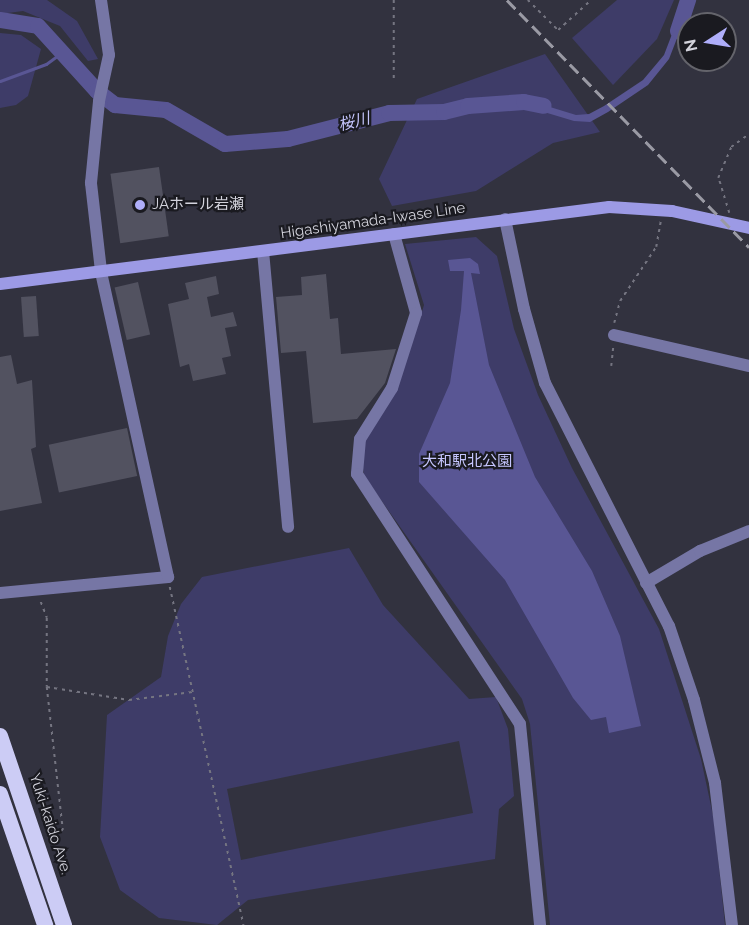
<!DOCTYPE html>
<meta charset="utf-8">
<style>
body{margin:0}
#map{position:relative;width:749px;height:925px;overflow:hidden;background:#32323f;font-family:Raleway,"Noto Sans JP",sans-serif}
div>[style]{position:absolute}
.green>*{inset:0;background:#3e3c68}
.water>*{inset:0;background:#595694}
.stream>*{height:3px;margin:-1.5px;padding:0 1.5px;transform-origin:1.5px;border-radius:1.5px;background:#595694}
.river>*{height:16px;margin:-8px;padding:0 8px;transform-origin:8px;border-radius:8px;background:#595694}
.building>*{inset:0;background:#525260;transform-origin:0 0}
.path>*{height:1.5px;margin-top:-0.75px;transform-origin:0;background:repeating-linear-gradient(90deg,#757581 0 3px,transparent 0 7.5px)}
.minor>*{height:12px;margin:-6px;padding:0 6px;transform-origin:6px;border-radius:6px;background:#7676a5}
.tertiary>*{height:12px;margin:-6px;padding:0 6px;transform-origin:6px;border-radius:6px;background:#7676a5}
.secondary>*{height:12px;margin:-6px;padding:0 6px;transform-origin:6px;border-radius:6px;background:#9c9ae5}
.trunk>*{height:16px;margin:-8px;padding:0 8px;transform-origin:8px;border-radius:8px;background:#ccccf5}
.rail>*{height:3px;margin-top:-1.5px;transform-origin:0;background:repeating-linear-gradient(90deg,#9a9aa4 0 12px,transparent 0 18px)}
.dots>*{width:16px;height:16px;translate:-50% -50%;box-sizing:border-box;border:3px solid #1a1a20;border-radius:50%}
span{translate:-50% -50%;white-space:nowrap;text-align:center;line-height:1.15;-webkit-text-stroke:4.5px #1a1a20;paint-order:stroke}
.poi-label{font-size:15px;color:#d3d3dc}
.left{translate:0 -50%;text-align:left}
.street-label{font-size:15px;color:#d3d3dc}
.park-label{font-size:15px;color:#c6c6fe}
.water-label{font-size:16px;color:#c4c5fc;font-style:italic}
.north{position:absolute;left:677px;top:12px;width:60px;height:60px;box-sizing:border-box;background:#1a1a20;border:2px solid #64646b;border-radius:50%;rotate:258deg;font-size:16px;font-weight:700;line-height:24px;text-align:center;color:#d3d3dc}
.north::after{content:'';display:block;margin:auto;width:21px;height:27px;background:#afaefa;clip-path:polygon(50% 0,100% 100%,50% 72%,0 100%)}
</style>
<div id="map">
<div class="green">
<i style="clip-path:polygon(0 0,47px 0,77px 21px,98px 59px,88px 61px,60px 26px,23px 11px,0 14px)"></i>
<i style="clip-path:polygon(617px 0,674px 0,657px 39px,613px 85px,572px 38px)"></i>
<i style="clip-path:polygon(0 33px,21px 35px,41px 49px,28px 96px,16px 105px,0 108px)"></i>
<i style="clip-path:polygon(545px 54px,600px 132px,553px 143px,476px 191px,392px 206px,379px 179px,417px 99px)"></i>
<i style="clip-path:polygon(476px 237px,497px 256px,514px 329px,538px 395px,572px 468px,659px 629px,701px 759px,714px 820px,725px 925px,550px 925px,530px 724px,522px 699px,364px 476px,361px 454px,367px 434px,417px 328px,424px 305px,405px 244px)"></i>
<i style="clip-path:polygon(evenodd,349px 548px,383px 605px,469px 699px,496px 697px,508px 729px,514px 796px,499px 809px,495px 859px,248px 900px,217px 925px,159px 918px,120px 890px,100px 837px,107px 715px,161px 677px,168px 636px,181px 604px,202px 577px,349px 548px,459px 741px,473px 813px,241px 860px,227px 789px,459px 741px)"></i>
</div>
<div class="water">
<i style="clip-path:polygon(682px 8px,688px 10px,669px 59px,648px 85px,608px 112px,590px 122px,574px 121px,524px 106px,524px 99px,576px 115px,589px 114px,604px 106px,643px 80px,664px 55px)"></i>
<i style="clip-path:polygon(470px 258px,478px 264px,480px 274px,471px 273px,489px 365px,535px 477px,592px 571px,620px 636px,641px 726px,609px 733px,606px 717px,591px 720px,573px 698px,505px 580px,419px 482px,419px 454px,450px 383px,461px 310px,464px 271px,450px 271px,448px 260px)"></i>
</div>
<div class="stream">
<i style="left:0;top:81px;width:49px;rotate:-20.3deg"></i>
<i style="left:46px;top:64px;width:22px;rotate:-36deg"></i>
</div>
<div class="river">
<i style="left:0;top:20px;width:38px;rotate:9deg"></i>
<i style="left:38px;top:26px;width:88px;rotate:47.8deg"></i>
<i style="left:97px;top:91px;width:23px;rotate:38deg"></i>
<i style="left:115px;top:105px;width:51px;rotate:5.6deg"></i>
<i style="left:166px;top:110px;width:68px;rotate:30deg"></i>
<i style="left:225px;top:144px;width:63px;rotate:-4.5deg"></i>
<i style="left:288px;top:139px;width:104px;rotate:-14.4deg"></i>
<i style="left:389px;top:113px;width:55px;rotate:-1deg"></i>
<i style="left:444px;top:112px;width:25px;rotate:-14deg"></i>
<i style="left:468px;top:106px;width:56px;rotate:-4.1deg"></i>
<i style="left:524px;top:102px;width:20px;rotate:11deg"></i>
<i style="left:678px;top:31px;width:33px;rotate:-72deg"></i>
</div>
<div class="building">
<i style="left:159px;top:167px;width:70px;height:49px;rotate:82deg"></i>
<i style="clip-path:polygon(326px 274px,330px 319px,338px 318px,341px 354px,396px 349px,385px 383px,357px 419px,313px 423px,306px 351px,281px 353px,276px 297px,302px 295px,301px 277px)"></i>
<i style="clip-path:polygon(216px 276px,219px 294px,207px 297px,211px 317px,233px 312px,237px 326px,225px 328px,231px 356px,222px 358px,226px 374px,193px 381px,189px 364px,180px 367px,168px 304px,189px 299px,185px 283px)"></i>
<i style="left:138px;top:282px;width:54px;height:24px;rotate:77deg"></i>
<i style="left:36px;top:296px;width:40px;height:15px;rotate:86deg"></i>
<i style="clip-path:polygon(11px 355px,17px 384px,32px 380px,36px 447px,31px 449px,42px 503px,0 511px,0 357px)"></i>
<i style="left:127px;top:428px;width:49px;height:80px;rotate:78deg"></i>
</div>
<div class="path">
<i style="left:394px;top:0;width:80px;rotate:90deg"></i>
<i style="left:528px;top:0;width:42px;rotate:45deg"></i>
<i style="left:558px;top:30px;width:45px;rotate:-42.3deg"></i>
<i style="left:729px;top:213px;width:37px;rotate:-107deg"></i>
<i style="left:718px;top:178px;width:34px;rotate:-67deg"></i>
<i style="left:731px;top:147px;width:22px;rotate:-36deg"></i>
<i style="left:614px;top:323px;width:23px;rotate:-75deg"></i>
<i style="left:620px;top:301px;width:65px;rotate:-56.3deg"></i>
<i style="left:656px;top:247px;width:27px;rotate:-80deg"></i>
<i style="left:611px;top:366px;width:20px;rotate:-84deg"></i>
<i style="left:170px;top:587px;width:346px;rotate:77.7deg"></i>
<i style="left:41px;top:602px;width:17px;rotate:69deg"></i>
<i style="left:47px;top:618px;width:69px;rotate:90deg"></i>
<i style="left:47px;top:687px;width:144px;rotate:83.6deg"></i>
<i style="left:63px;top:830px;width:17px;rotate:152deg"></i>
<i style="left:47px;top:687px;width:83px;rotate:9deg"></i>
<i style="left:129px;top:700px;width:64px;rotate:-7.1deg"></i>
</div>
<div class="minor">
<i style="left:263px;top:251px;width:277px;rotate:84.8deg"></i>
<i style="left:614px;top:335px;width:139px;rotate:12.9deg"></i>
<i style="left:0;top:593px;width:169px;rotate:-5.4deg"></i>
<i style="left:168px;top:577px;width:313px;rotate:-102.4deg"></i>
<i style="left:101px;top:271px;width:89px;rotate:-96.5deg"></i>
<i style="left:91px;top:183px;width:82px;rotate:-84.4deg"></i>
<i style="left:99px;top:101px;width:47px;rotate:-77.7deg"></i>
<i style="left:109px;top:55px;width:56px;rotate:-98.3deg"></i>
</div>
<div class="tertiary">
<i style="left:505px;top:219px;width:92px;rotate:78.1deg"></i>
<i style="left:524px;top:309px;width:77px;rotate:74.2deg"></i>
<i style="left:545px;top:383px;width:273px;rotate:63deg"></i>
<i style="left:669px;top:626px;width:78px;rotate:71.3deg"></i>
<i style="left:694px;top:700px;width:86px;rotate:75.8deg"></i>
<i style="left:715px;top:783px;width:143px;rotate:83.2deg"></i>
<i style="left:394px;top:234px;width:82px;rotate:74.4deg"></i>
<i style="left:416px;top:313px;width:79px;rotate:107.7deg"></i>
<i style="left:392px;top:388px;width:60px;rotate:122.1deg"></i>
<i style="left:360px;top:439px;width:35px;rotate:95deg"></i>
<i style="left:357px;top:474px;width:298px;rotate:56.9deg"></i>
<i style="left:520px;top:724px;width:202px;rotate:84.3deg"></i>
<i style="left:646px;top:583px;width:63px;rotate:-30.7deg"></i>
<i style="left:700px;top:551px;width:53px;rotate:-22.2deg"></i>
</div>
<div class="secondary">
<i style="left:0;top:284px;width:614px;rotate:-7.21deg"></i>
<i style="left:609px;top:207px;width:63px;rotate:3.6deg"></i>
<i style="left:672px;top:211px;width:79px;rotate:12.4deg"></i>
</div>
<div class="trunk">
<i style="left:0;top:736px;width:200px;rotate:71.3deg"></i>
<i style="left:0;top:794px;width:139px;rotate:71deg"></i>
</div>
<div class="rail">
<i style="left:507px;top:0;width:346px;rotate:45.6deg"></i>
</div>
<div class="dots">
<i style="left:140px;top:205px;background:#afaefa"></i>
</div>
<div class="poi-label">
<span class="left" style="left:152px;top:205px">JAホール岩瀬</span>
</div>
<div class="street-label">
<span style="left:373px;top:221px;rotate:-8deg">Higashiyamada-Iwase Line</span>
<span style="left:50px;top:824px;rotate:72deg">Yuki-kaido Ave.</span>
</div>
<div class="park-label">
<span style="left:467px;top:462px">大和駅北公園</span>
</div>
<div class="water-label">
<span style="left:354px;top:122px;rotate:-14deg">桜川</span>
</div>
<div class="north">N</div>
</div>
